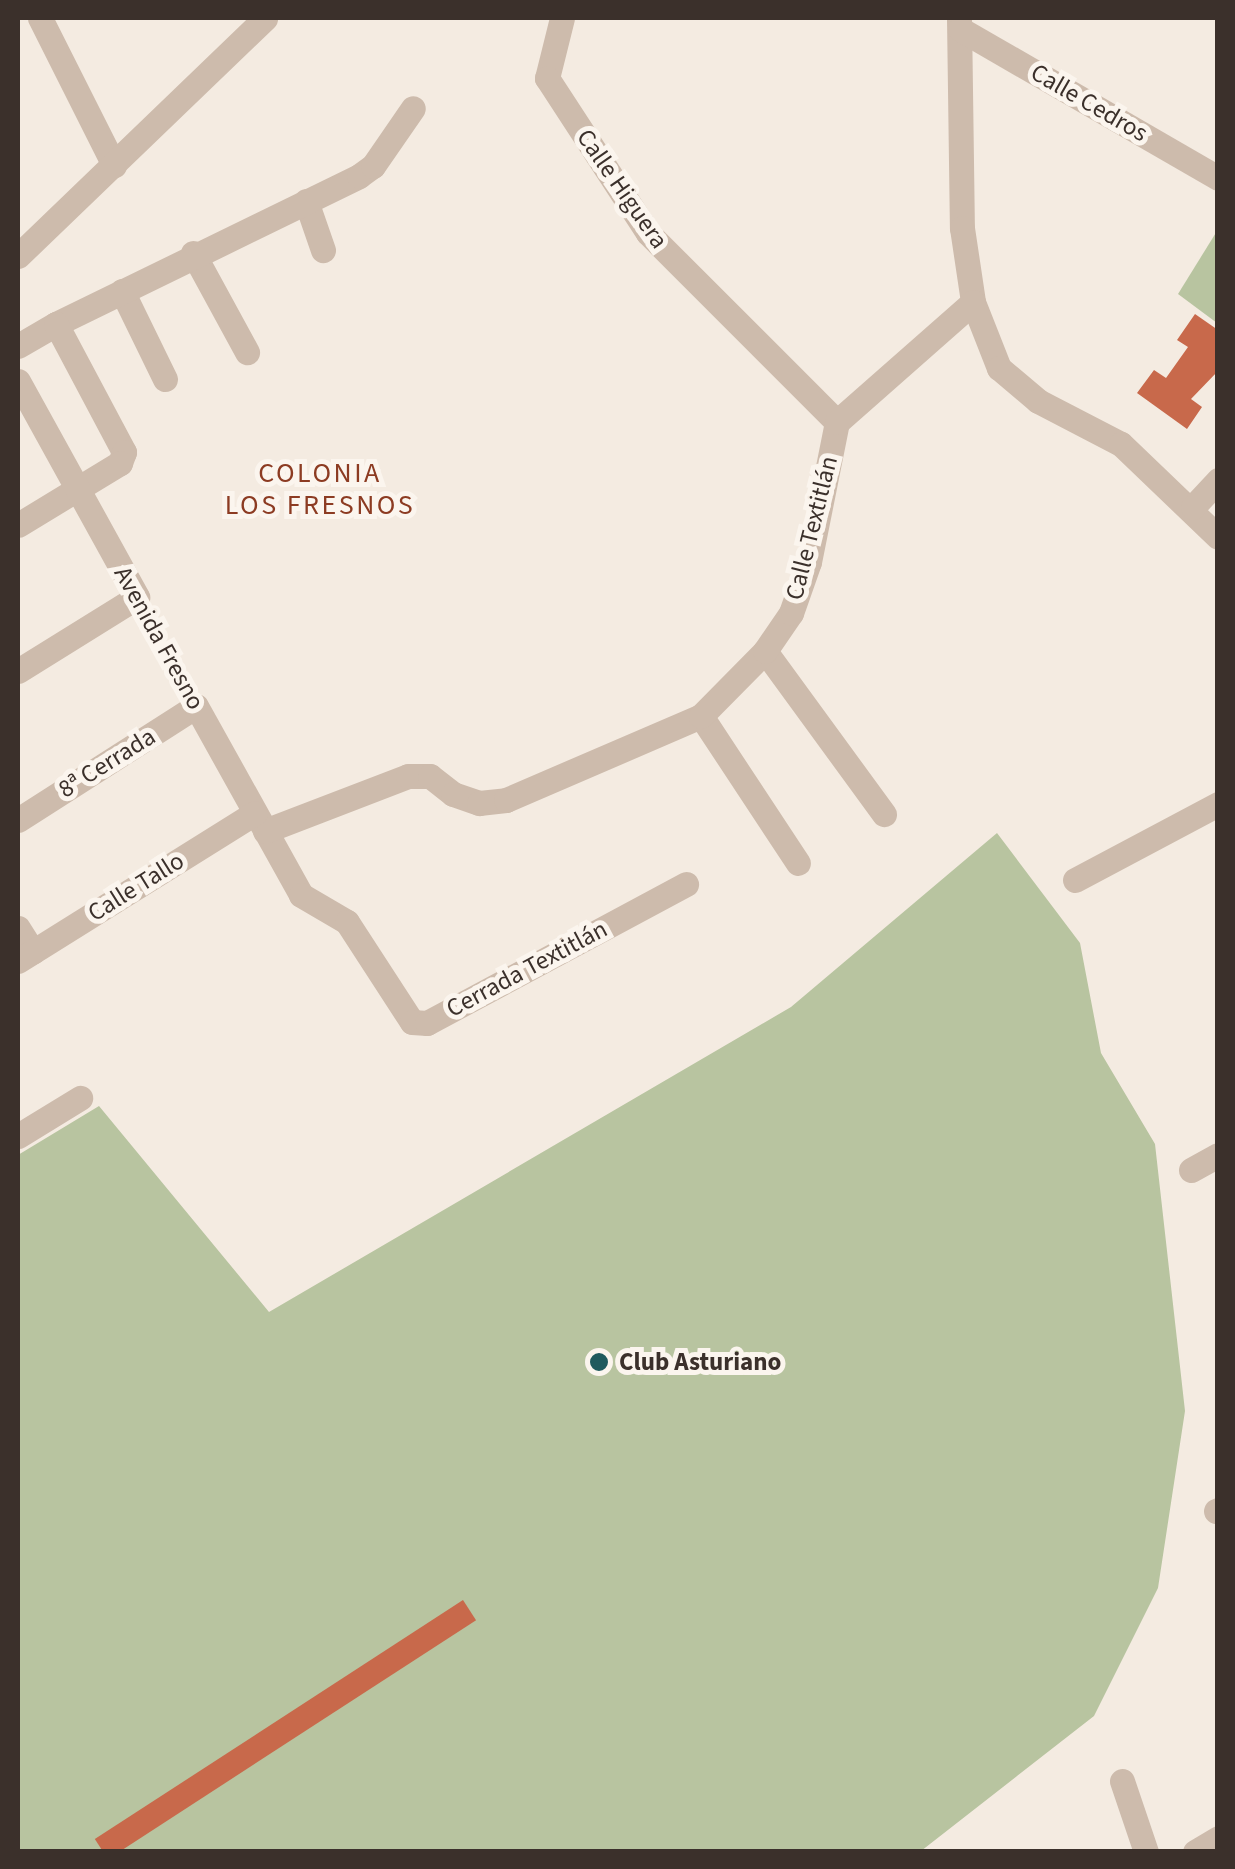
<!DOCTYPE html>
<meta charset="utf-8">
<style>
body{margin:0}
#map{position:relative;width:1235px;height:1869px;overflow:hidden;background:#f4ebe1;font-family:"Source Sans 3",sans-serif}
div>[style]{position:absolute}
.green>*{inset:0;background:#b8c4a0}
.building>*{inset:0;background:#c8694b;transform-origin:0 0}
.path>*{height:5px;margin-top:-2.5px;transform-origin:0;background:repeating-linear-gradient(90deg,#b9a596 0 5px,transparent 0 10px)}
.minor>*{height:25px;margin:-12.5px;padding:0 12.5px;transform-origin:12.5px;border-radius:12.5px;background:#cdbbac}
.dots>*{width:28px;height:28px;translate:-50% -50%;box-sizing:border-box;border:5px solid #fbf5ee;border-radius:50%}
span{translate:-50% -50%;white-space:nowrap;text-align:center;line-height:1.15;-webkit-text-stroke:10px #fbf5ee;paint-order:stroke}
.street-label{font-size:25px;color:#3b302b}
.poi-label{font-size:25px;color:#3b302b;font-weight:700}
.left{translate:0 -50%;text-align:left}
.neighbourhood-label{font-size:28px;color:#8c3b22;letter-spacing:2.5px}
.frame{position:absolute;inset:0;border:20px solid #3b302b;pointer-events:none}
</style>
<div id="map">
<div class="green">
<i style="clip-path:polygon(1217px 231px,1217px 323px,1178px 294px)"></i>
<i style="clip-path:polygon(997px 833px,1080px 943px,1101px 1053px,1155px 1144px,1185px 1411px,1158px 1588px,1094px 1716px,921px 1851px,18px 1851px,18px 1155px,99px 1106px,269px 1312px,791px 1007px)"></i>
</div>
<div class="building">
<i style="clip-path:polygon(1195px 314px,1218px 330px,1218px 371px,1191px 399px,1202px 407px,1187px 429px,1137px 393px,1154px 370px,1166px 378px,1188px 347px,1177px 340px)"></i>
<i style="left:463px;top:1600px;width:24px;height:439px;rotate:57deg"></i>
</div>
<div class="path">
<i style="left:150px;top:621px;width:69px;rotate:61.6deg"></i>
</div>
<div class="minor">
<i style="left:40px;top:18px;width:165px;rotate:63.3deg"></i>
<i style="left:562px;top:18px;width:62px;rotate:104deg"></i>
<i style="left:547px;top:78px;width:185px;rotate:56.9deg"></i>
<i style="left:648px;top:233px;width:267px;rotate:45deg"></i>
<i style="left:959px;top:18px;width:210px;rotate:89.2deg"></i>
<i style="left:962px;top:228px;width:75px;rotate:81.5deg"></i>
<i style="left:973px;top:302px;width:71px;rotate:68.5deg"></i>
<i style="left:999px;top:368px;width:51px;rotate:40.2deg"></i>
<i style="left:1038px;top:401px;width:93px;rotate:27.4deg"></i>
<i style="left:1121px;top:444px;width:134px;rotate:43.8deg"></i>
<i style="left:960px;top:29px;width:298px;rotate:30deg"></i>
<i style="left:306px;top:201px;width:52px;rotate:70.9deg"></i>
<i style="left:193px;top:253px;width:113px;rotate:61.4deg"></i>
<i style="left:18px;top:256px;width:343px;rotate:-43.9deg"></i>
<i style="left:122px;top:291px;width:98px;rotate:64deg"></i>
<i style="left:56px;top:324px;width:337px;rotate:-26deg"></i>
<i style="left:359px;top:176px;width:17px;rotate:-36deg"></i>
<i style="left:373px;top:166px;width:70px;rotate:-55.4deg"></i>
<i style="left:18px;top:346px;width:44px;rotate:-30.1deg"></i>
<i style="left:56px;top:324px;width:145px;rotate:62deg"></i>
<i style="left:124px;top:452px;width:12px;rotate:110deg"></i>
<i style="left:120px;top:463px;width:119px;rotate:148.7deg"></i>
<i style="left:18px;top:381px;width:247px;rotate:61.1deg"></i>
<i style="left:137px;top:597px;width:140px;rotate:148.1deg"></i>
<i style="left:1193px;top:507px;width:37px;rotate:-47deg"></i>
<i style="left:765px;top:651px;width:202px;rotate:53.9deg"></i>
<i style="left:701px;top:716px;width:176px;rotate:56.6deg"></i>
<i style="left:18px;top:820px;width:211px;rotate:-32.6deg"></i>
<i style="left:196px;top:706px;width:216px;rotate:60.9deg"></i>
<i style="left:301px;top:895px;width:53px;rotate:30.4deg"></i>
<i style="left:347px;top:922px;width:119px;rotate:57deg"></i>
<i style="left:412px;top:1022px;width:15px;rotate:4deg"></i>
<i style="left:427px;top:1023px;width:294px;rotate:-28.2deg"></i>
<i style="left:265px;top:831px;width:153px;rotate:-21deg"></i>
<i style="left:408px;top:776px;width:22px"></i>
<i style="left:430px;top:776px;width:29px;rotate:38deg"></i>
<i style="left:453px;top:794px;width:28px;rotate:19deg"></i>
<i style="left:479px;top:803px;width:27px;rotate:-6deg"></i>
<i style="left:506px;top:800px;width:212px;rotate:-23.3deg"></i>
<i style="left:701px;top:716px;width:91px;rotate:-45.4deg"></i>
<i style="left:765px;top:651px;width:46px;rotate:-55.6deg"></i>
<i style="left:791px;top:613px;width:54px;rotate:-70.6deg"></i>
<i style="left:809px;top:562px;width:143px;rotate:-78.7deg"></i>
<i style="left:837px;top:422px;width:181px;rotate:-41.4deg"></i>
<i style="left:1075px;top:880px;width:162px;rotate:-28deg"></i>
<i style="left:18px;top:928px;width:28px;rotate:58deg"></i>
<i style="left:18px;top:961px;width:279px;rotate:-32deg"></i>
<i style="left:18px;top:1136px;width:73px;rotate:-31.5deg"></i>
<i style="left:1191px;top:1170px;width:31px;rotate:-29deg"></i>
<i style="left:1216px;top:1511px;width:2px;rotate:-27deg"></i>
<i style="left:1122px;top:1781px;width:75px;rotate:71.3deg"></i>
<i style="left:1195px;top:1852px;width:27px;rotate:-31deg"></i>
</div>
<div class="dots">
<i style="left:599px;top:1362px;background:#1f5a5e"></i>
</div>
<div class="street-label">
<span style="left:1089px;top:103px;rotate:30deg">Calle Cedros</span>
<span style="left:622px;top:189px;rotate:55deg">Calle Higuera</span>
<span style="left:812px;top:528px;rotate:-76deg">Calle Textitlán</span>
<span style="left:159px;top:638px;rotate:61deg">Avenida Fresno</span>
<span style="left:107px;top:763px;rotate:-32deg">8ª Cerrada</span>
<span style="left:136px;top:887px;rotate:-32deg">Calle Tallo</span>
<span style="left:527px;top:969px;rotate:-28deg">Cerrada Textitlán</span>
</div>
<div class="poi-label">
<span class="left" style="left:619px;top:1362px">Club Asturiano</span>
</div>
<div class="neighbourhood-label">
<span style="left:320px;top:489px">COLONIA<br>LOS FRESNOS</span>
</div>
<div class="frame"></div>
</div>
